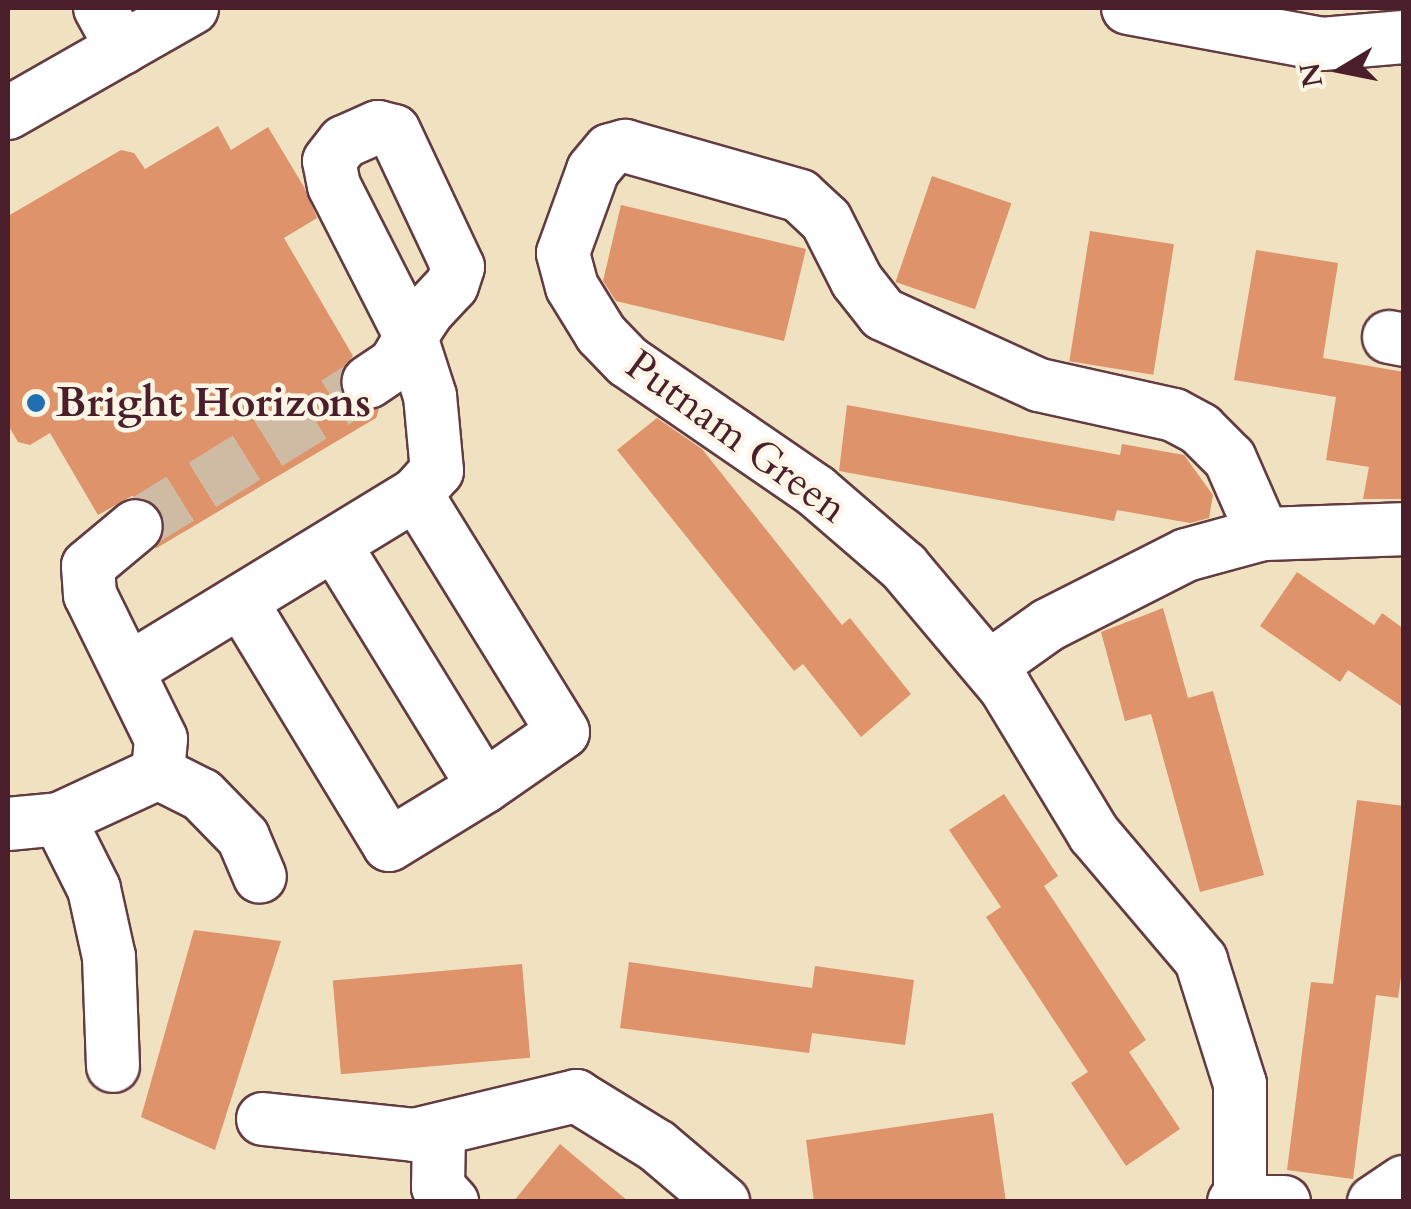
<!DOCTYPE html>
<style>
body{margin:0}
#map{position:relative;width:1411px;height:1209px;overflow:hidden;background:#f0e1c1;font-family:Cardo,serif}
div>[style]{position:absolute}
.building>*{inset:0;background:#de936b;transform-origin:0 0}
.minor-tunnel>*{height:52px;margin-top:-26px;transform-origin:0;background:repeating-linear-gradient(90deg,#cfbaa3 0 52px,transparent 0 78px)}
.roads{filter:drop-shadow(2px 0 #633c42) drop-shadow(-2px 0 #633c42) drop-shadow(0 2px #633c42) drop-shadow(0 -2px #633c42)}
.minor>*{height:52px;margin:-26px;padding:0 26px;transform-origin:26px;border-radius:26px;background:#fff}
.dots>*{width:28px;height:28px;translate:-50% -50%;box-sizing:border-box;border:5px solid #fcf5e5;border-radius:50%}
span{translate:-50% -50%;white-space:nowrap;text-align:center;line-height:1.15;-webkit-text-stroke:9px #fcf5e5;paint-order:stroke}
.poi-label{font-size:42px;color:#4a1f2b;font-weight:700}
.left{translate:0 -50%;text-align:left}
.street-label{font-size:42px;color:#4a1f2b}
.frame{position:absolute;inset:0;border:10px solid #4a1f2b;pointer-events:none}
.north{position:absolute;left:1291px;top:20px;width:100px;height:100px;-webkit-text-stroke:8px #fcf5e5;paint-order:stroke;rotate:260deg;font-size:28px;font-weight:700;line-height:40px;text-align:center;color:#4a1f2b}
.north::after{content:'';display:block;margin:auto;width:35px;height:45px;background:#4a1f2b;clip-path:polygon(50% 0,100% 100%,50% 72%,0 100%)}
</style>
<div id="map">
<div class="building">
<i style="clip-path:polygon(218px 126px,231px 150px,268px 127px,304px 187px,317px 218px,284px 238px,353px 356px,341px 370px,343px 398px,356px 409px,379px 409px,376px 418px,155px 549px,166px 522px,158px 506px,132px 496px,98px 515px,50px 433px,30px 445px,18px 442px,8px 425px,8px 216px,121px 150px,134px 153px,145px 169px)"></i>
<i style="left:932px;top:176px;width:84px;height:112px;rotate:19deg"></i>
<i style="clip-path:polygon(621px 205px,806px 249px,784px 341px,616px 301px,603px 281px)"></i>
<i style="left:1090px;top:231px;width:85px;height:132px;rotate:9deg"></i>
<i style="clip-path:polygon(1256px 250px,1338px 263px,1323px 358px,1404px 372px,1404px 499px,1363px 499px,1369px 467px,1326px 460px,1336px 397px,1234px 380px)"></i>
<i style="clip-path:polygon(847px 405px,1120px 455px,1122px 444px,1184px 455px,1213px 495px,1209px 518px,1190px 523px,1117px 510px,1114px 521px,839px 471px)"></i>
<i style="clip-path:polygon(657px 418px,702px 449px,842px 625px,850px 618px,911px 694px,861px 737px,803px 664px,794px 671px,617px 450px)"></i>
<i style="clip-path:polygon(1297px 572px,1374px 625px,1382px 613px,1404px 629px,1404px 708px,1348px 670px,1340px 682px,1260px 626px)"></i>
<i style="clip-path:polygon(1163px 608px,1188px 698px,1213px 691px,1264px 875px,1200px 892px,1151px 714px,1125px 721px,1101px 632px)"></i>
<i style="clip-path:polygon(1004px 794px,1058px 876px,1044px 886px,1146px 1040px,1129px 1052px,1180px 1129px,1126px 1166px,1071px 1083px,1088px 1072px,986px 917px,1001px 907px,949px 830px)"></i>
<i style="clip-path:polygon(1357px 800px,1404px 806px,1404px 956px,1398px 998px,1376px 995px,1353px 1179px,1287px 1170px,1311px 982px,1333px 984px)"></i>
<i style="clip-path:polygon(194px 930px,281px 941px,215px 1150px,141px 1117px)"></i>
<i style="clip-path:polygon(629px 962px,812px 988px,815px 966px,914px 980px,905px 1045px,812px 1033px,809px 1053px,620px 1028px)"></i>
<i style="left:522px;top:964px;width:94px;height:190px;rotate:85deg"></i>
<i style="clip-path:polygon(993px 1113px,1006px 1202px,814px 1202px,806px 1140px)"></i>
<i style="clip-path:polygon(560px 1144px,629px 1202px,513px 1202px)"></i>
</div>
<div class="minor-tunnel">
<i style="left:136px;top:526px;width:273px;rotate:-31.8deg"></i>
</div>
<div class="roads">
<div class="minor">
<i style="left:100px;top:8px;width:46px;rotate:61.2deg"></i>
<i style="left:1128px;top:8px;width:197px;rotate:10.5deg"></i>
<i style="left:1322px;top:44px;width:82px;rotate:-4.9deg"></i>
<i style="left:8px;top:113px;width:212px;rotate:-29.7deg"></i>
<i style="left:1389px;top:337px;width:15px;rotate:11deg"></i>
<i style="left:335px;top:545px;width:284px;rotate:58.4deg"></i>
<i style="left:242px;top:603px;width:283px;rotate:58.7deg"></i>
<i style="left:389px;top:845px;width:111px;rotate:-31.4deg"></i>
<i style="left:484px;top:787px;width:96px;rotate:-34.8deg"></i>
<i style="left:563px;top:732px;width:280px;rotate:-121.7deg"></i>
<i style="left:989px;top:667px;width:72px;rotate:-35.4deg"></i>
<i style="left:1048px;top:625px;width:155px;rotate:-26.9deg"></i>
<i style="left:1186px;top:555px;width:80px;rotate:-15.3deg"></i>
<i style="left:1263px;top:534px;width:141px;rotate:-2deg"></i>
<i style="left:129px;top:669px;width:336px;rotate:-31.4deg"></i>
<i style="left:416px;top:494px;width:31px;rotate:-48deg"></i>
<i style="left:437px;top:471px;width:75px;rotate:-95.3deg"></i>
<i style="left:430px;top:396px;width:62px;rotate:-107.9deg"></i>
<i style="left:411px;top:337px;width:169px;rotate:-117deg"></i>
<i style="left:334px;top:186px;width:25px;rotate:-101deg"></i>
<i style="left:329px;top:161px;width:24px;rotate:-52deg"></i>
<i style="left:344px;top:142px;width:37px;rotate:-24deg"></i>
<i style="left:378px;top:127px;width:16px;rotate:14deg"></i>
<i style="left:394px;top:131px;width:150px;rotate:64.8deg"></i>
<i style="left:458px;top:267px;width:19px;rotate:108deg"></i>
<i style="left:452px;top:285px;width:37px;rotate:133deg"></i>
<i style="left:427px;top:312px;width:30px;rotate:123deg"></i>
<i style="left:411px;top:337px;width:31px;rotate:121deg"></i>
<i style="left:395px;top:364px;width:32px;rotate:146deg"></i>
<i style="left:158px;top:773px;width:49px;rotate:26.6deg"></i>
<i style="left:202px;top:795px;width:59px;rotate:45.7deg"></i>
<i style="left:243px;top:837px;width:43px;rotate:67deg"></i>
<i style="left:59px;top:819px;width:78px;rotate:63.4deg"></i>
<i style="left:94px;top:889px;width:70px;rotate:77.6deg"></i>
<i style="left:109px;top:957px;width:109px;rotate:87.9deg"></i>
<i style="left:8px;top:824px;width:51px;rotate:-5.6deg"></i>
<i style="left:59px;top:819px;width:109px;rotate:-24.9deg"></i>
<i style="left:158px;top:773px;width:34px;rotate:-85deg"></i>
<i style="left:161px;top:739px;width:161px;rotate:-116.2deg"></i>
<i style="left:90px;top:595px;width:29px;rotate:-94deg"></i>
<i style="left:88px;top:566px;width:62px;rotate:-39.8deg"></i>
<i style="left:263px;top:1119px;width:152px;rotate:6deg"></i>
<i style="left:414px;top:1135px;width:167px;rotate:-13.5deg"></i>
<i style="left:576px;top:1096px;width:95px;rotate:31.7deg"></i>
<i style="left:657px;top:1146px;width:87px;rotate:40.3deg"></i>
<i style="left:439px;top:1131px;width:56px;rotate:91deg"></i>
<i style="left:438px;top:1187px;width:21px;rotate:47deg"></i>
<i style="left:1240px;top:1200px;width:116px;rotate:-90deg"></i>
<i style="left:1240px;top:1084px;width:130px;rotate:-107.5deg"></i>
<i style="left:1201px;top:960px;width:165px;rotate:-130.3deg"></i>
<i style="left:1094px;top:834px;width:172px;rotate:-121.2deg"></i>
<i style="left:1005px;top:687px;width:157px;rotate:-130.1deg"></i>
<i style="left:904px;top:567px;width:116px;rotate:-139.2deg"></i>
<i style="left:816px;top:491px;width:228px;rotate:-145.5deg"></i>
<i style="left:628px;top:362px;width:39px;rotate:-134deg"></i>
<i style="left:601px;top:334px;width:55px;rotate:-121.7deg"></i>
<i style="left:572px;top:287px;width:35px;rotate:-105deg"></i>
<i style="left:563px;top:253px;width:88px;rotate:-70.1deg"></i>
<i style="left:593px;top:170px;width:26px;rotate:-50deg"></i>
<i style="left:610px;top:150px;width:16px;rotate:-15deg"></i>
<i style="left:625px;top:146px;width:182px;rotate:15.9deg"></i>
<i style="left:800px;top:196px;width:35px;rotate:43deg"></i>
<i style="left:826px;top:220px;width:68px;rotate:63.1deg"></i>
<i style="left:857px;top:281px;width:42px;rotate:51.8deg"></i>
<i style="left:883px;top:314px;width:171px;rotate:24.5deg"></i>
<i style="left:1039px;top:385px;width:138px;rotate:12.5deg"></i>
<i style="left:1174px;top:415px;width:30px;rotate:28deg"></i>
<i style="left:1200px;top:429px;width:42px;rotate:45deg"></i>
<i style="left:1230px;top:459px;width:82px;rotate:66.3deg"></i>
<i style="left:1234px;top:1202px;width:50px"></i>
<i style="left:1374px;top:1202px;width:36px;rotate:-34deg"></i>
</div>
</div>
<div class="dots">
<i style="left:36px;top:403px;background:#1f6fb2"></i>
</div>
<div class="poi-label">
<span class="left" style="left:56px;top:403px">Bright Horizons</span>
</div>
<div class="street-label">
<span style="left:736px;top:437px;rotate:36deg">Putnam Green</span>
</div>
<div class="frame"></div>
<div class="north">N</div>
</div>
